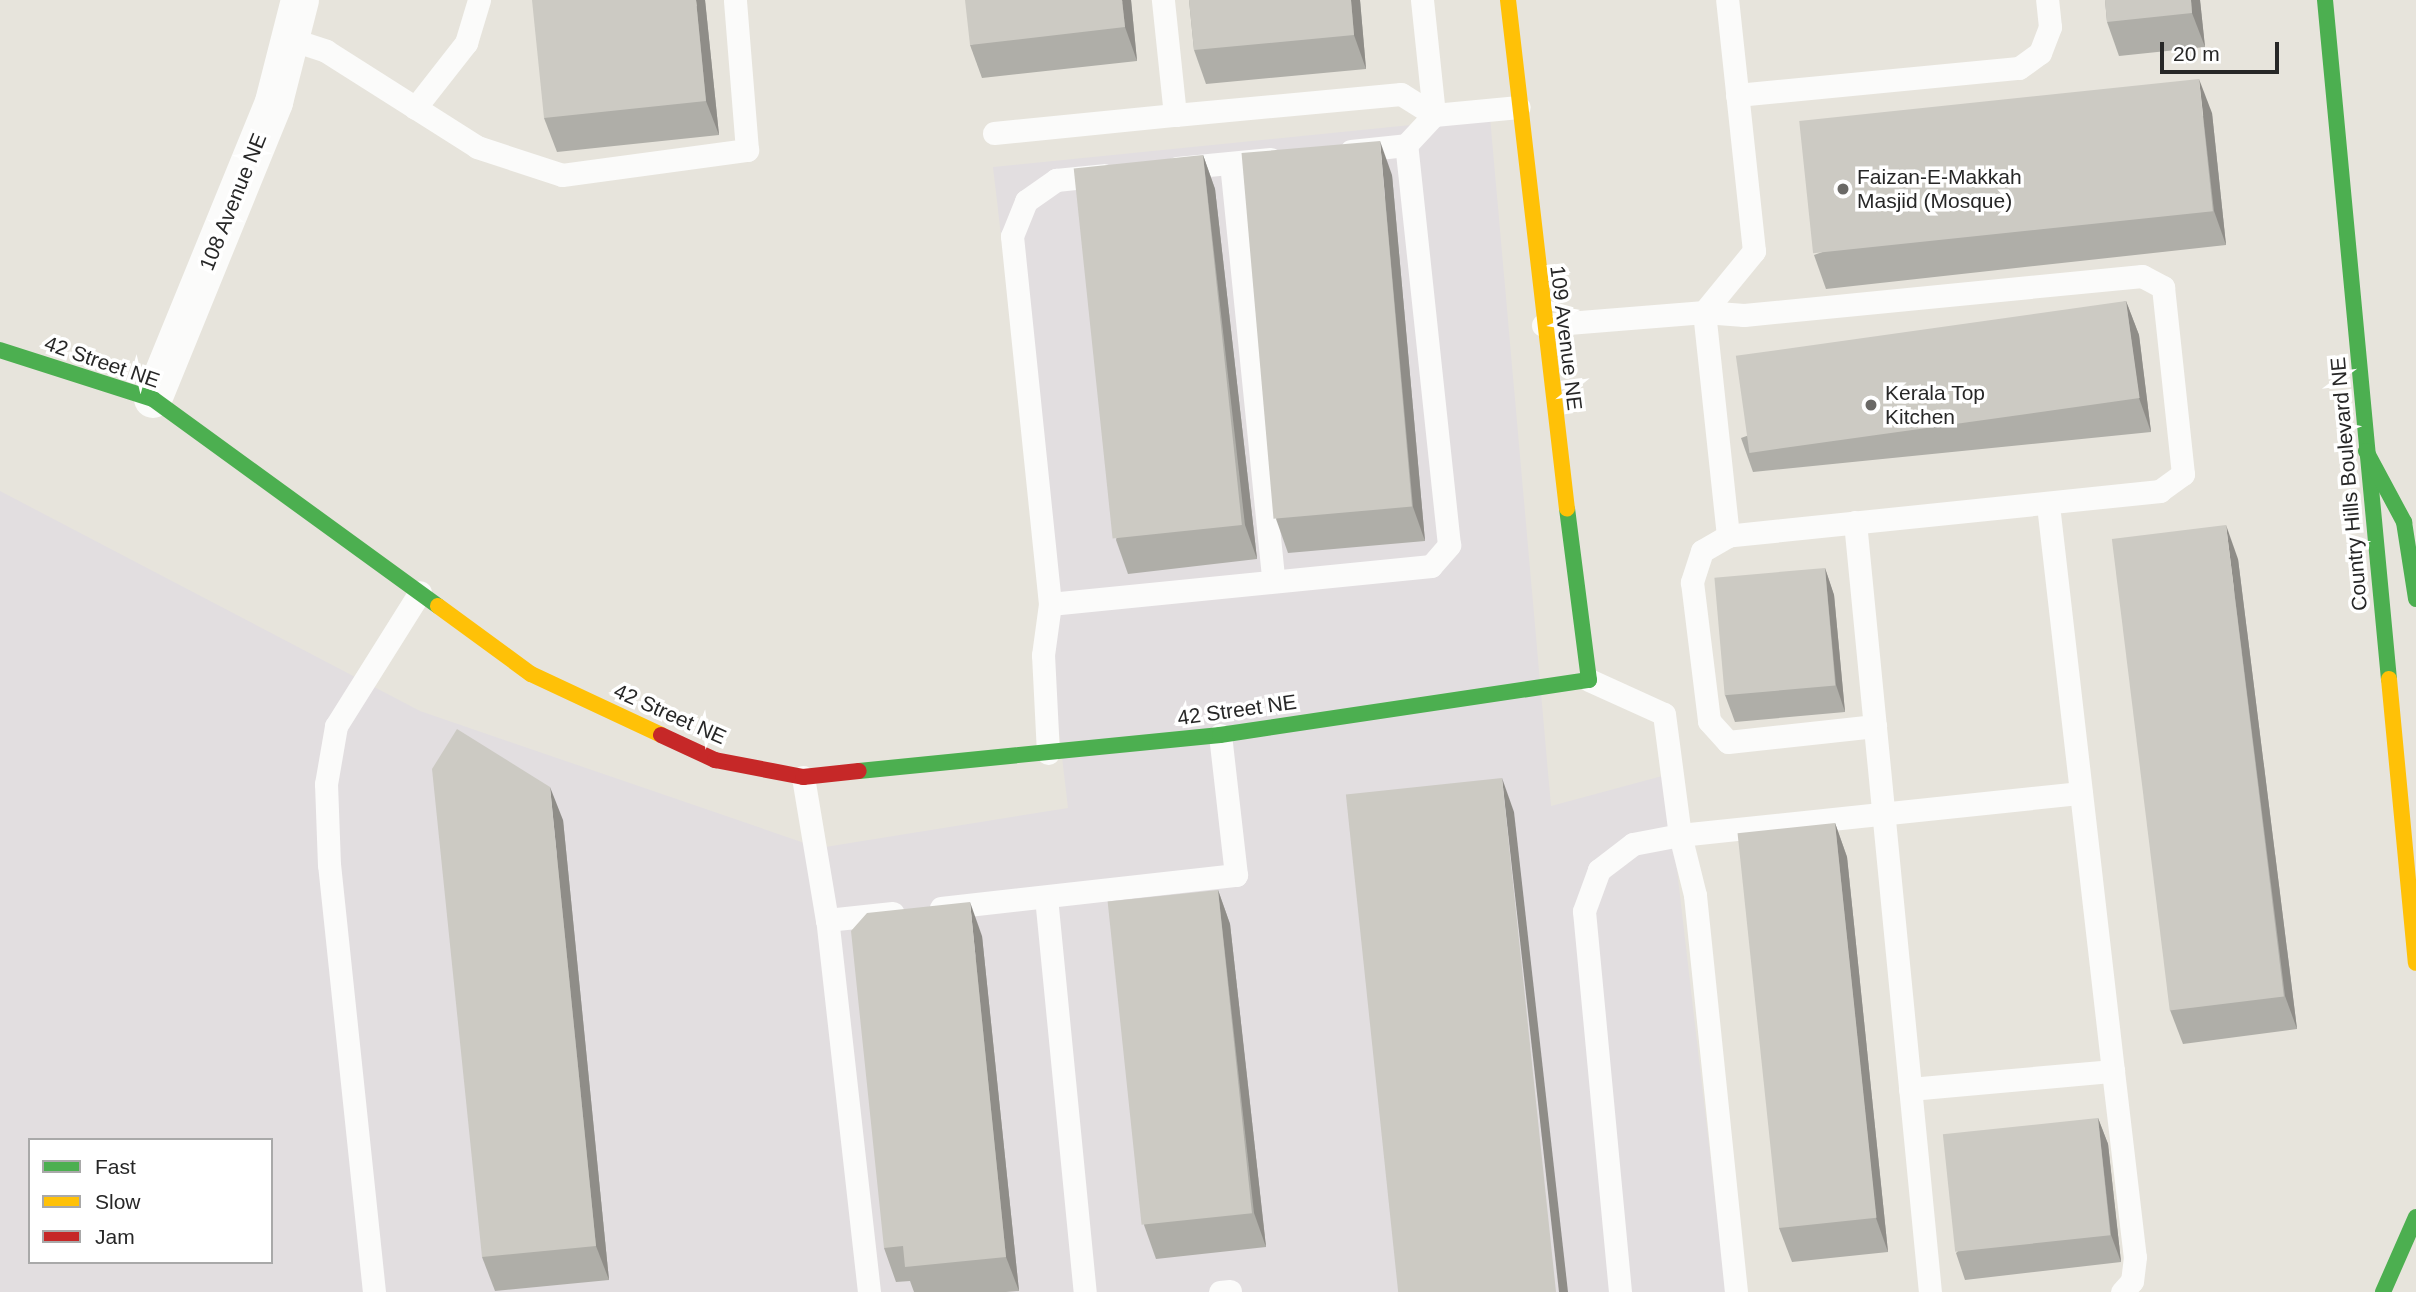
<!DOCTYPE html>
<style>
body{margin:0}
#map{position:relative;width:2416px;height:1292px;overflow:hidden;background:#e7e4dc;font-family:Helvetica,sans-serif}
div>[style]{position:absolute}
.industrial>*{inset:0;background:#e2dee0}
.lane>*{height:23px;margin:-11.5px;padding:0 11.5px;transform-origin:11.5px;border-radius:11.5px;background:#fbfbfa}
.street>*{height:38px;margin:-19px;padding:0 19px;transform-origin:19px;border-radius:19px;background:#fbfbfa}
.fast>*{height:16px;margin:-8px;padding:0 8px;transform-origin:8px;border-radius:8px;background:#4caf50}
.slow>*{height:16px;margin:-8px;padding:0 8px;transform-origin:8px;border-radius:8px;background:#ffc107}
.jam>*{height:16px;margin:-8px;padding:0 8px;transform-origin:8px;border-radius:8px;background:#c62828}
.wall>*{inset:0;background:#afaea8}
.shaded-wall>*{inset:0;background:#8f8d88}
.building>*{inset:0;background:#cccac3;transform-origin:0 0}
.dots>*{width:19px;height:19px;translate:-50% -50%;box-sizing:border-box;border:4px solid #fff;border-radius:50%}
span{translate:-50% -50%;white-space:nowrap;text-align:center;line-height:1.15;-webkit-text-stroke:7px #fff;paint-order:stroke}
.poi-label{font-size:21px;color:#272727}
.left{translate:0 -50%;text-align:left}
.street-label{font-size:21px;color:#272727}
.legend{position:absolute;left:28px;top:1138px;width:245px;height:126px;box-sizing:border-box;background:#fff;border:2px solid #a9a9a9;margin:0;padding:9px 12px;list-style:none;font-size:21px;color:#272727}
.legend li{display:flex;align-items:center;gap:14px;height:35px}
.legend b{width:35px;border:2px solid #a9a9a9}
.scale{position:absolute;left:2160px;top:42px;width:119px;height:32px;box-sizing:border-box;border:4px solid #272727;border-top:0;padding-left:9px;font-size:21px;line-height:24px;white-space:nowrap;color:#272727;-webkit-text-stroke:5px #fff;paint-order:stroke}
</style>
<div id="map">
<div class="industrial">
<i style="clip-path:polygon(evenodd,1490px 117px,1551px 806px,1666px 775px,1726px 1292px,0 1292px,0 491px,420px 711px,819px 848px,1068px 808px,993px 167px,1490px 117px,30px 1140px,271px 1140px,271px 1262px,30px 1262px,30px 1140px)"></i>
</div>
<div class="lane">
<i style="left:1422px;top:0;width:116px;rotate:84deg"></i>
<i style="left:290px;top:39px;width:38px;rotate:18deg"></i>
<i style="left:326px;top:51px;width:179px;rotate:32.4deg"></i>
<i style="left:477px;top:147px;width:89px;rotate:18.2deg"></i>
<i style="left:562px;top:175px;width:187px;rotate:-7.7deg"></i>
<i style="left:747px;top:150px;width:150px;rotate:-94.6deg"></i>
<i style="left:1737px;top:95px;width:283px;rotate:-5.5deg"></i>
<i style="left:2019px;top:68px;width:26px;rotate:-36deg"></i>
<i style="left:2040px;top:53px;width:28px;rotate:-69deg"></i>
<i style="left:2050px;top:27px;width:27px;rotate:-96deg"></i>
<i style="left:415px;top:108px;width:83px;rotate:-51.9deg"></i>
<i style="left:466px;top:43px;width:45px;rotate:-73.2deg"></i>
<i style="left:1175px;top:115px;width:227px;rotate:-5.3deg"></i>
<i style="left:1401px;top:94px;width:39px;rotate:32deg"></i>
<i style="left:994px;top:133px;width:182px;rotate:-5.7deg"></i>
<i style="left:1175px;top:115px;width:116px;rotate:-96deg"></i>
<i style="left:1351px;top:151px;width:55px;rotate:-6.2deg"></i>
<i style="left:1406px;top:145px;width:41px;rotate:-47deg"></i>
<i style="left:1434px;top:115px;width:85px;rotate:-5.4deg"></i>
<i style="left:1231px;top:163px;width:418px;rotate:84.2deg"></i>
<i style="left:1177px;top:168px;width:94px;rotate:-5.5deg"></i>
<i style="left:1543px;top:325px;width:162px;rotate:-4.6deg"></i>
<i style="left:1704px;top:312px;width:40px;rotate:4.3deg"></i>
<i style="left:1744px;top:315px;width:400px;rotate:-5.6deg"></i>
<i style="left:2142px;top:276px;width:24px;rotate:28deg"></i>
<i style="left:2163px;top:287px;width:188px;rotate:83.9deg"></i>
<i style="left:2183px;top:474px;width:29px;rotate:144deg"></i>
<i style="left:2160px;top:491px;width:434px;rotate:174.1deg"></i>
<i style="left:1728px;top:536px;width:225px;rotate:-96.1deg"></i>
<i style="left:1704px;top:312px;width:79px;rotate:-50.7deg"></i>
<i style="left:1754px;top:251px;width:252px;rotate:-96.1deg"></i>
<i style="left:1855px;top:522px;width:774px;rotate:84.44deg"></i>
<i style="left:1728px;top:536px;width:30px;rotate:150deg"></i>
<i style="left:1702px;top:551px;width:33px;rotate:108deg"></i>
<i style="left:1692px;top:582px;width:140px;rotate:83deg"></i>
<i style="left:1709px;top:721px;width:28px;rotate:48deg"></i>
<i style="left:1728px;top:742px;width:148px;rotate:-6.2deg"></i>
<i style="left:1050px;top:604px;width:383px;rotate:-5.7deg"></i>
<i style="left:1431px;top:566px;width:28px;rotate:-49deg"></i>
<i style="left:1449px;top:545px;width:402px;rotate:-96.1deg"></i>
<i style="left:1589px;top:680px;width:82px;rotate:24.4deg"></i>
<i style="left:1664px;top:714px;width:122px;rotate:82.5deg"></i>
<i style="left:1680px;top:835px;width:48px;rotate:169.2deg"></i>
<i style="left:1633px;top:844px;width:43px;rotate:142.6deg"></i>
<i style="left:1599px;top:870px;width:44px;rotate:110.1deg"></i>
<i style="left:1584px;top:911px;width:383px;rotate:84.6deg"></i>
<i style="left:1048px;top:753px;width:98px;rotate:-92.9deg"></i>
<i style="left:1043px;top:655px;width:51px;rotate:-82.2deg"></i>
<i style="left:1050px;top:604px;width:370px;rotate:-95.9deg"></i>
<i style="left:1012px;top:236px;width:38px;rotate:-68deg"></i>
<i style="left:1026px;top:201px;width:37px;rotate:-35deg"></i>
<i style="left:1056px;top:180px;width:48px;rotate:-5.9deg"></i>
<i style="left:803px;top:777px;width:145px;rotate:80.5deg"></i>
<i style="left:1046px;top:897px;width:397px;rotate:84.4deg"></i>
<i style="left:941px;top:908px;width:297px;rotate:-6.4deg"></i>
<i style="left:1236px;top:875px;width:141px;rotate:-96.5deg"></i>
<i style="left:2113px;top:1071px;width:187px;rotate:83.3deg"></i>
<i style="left:2135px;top:1257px;width:24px;rotate:97deg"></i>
<i style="left:2132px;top:1281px;width:15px;rotate:132deg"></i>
<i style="left:1910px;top:1089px;width:204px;rotate:-5.1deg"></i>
<i style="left:2113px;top:1071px;width:570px;rotate:-96.55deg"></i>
<i style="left:374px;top:1292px;width:429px;rotate:-96deg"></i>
<i style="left:329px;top:865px;width:81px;rotate:-92.1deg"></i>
<i style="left:326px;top:784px;width:59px;rotate:-80.2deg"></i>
<i style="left:336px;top:726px;width:158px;rotate:-57.9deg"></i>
<i style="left:869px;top:1292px;width:374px;rotate:-96.4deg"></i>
<i style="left:827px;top:920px;width:66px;rotate:-6.1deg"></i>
<i style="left:1220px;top:1292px;width:10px;rotate:-6deg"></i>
<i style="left:1736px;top:1292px;width:399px;rotate:-95.9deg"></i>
<i style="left:1695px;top:895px;width:62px;rotate:-104deg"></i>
<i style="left:1680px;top:835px;width:403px;rotate:-6deg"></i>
</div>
<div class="street">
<i style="left:153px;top:399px;width:321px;rotate:-67.8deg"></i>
<i style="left:274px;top:102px;width:105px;rotate:-75.7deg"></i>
</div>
<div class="fast">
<i style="left:2325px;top:0;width:682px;rotate:84.62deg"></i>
<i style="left:0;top:350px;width:161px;rotate:17.8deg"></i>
<i style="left:153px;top:399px;width:352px;rotate:36deg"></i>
<i style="left:2366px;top:451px;width:81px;rotate:61.8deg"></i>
<i style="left:2404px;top:522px;width:78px;rotate:81.1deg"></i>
<i style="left:859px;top:771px;width:363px;rotate:-5.7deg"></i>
<i style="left:1220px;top:735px;width:373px;rotate:-8.5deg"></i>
<i style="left:1589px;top:680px;width:172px;rotate:-97.3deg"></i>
<i style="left:2383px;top:1292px;width:82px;rotate:-66.3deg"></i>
</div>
<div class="slow">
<i style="left:1508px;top:0;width:512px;rotate:83.39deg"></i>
<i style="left:438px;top:606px;width:115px;rotate:36.2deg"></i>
<i style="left:531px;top:674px;width:144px;rotate:25.1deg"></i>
<i style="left:2389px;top:679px;width:285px;rotate:84.6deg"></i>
</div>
<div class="jam">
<i style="left:661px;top:735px;width:60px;rotate:24.8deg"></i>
<i style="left:715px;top:760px;width:90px;rotate:10.9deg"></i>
<i style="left:803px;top:777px;width:56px;rotate:-6.1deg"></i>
</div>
<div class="wall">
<i style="clip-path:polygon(705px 0,719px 135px,557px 152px,544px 118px)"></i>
<i style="clip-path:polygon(1131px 0,1137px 61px,982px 78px,970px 45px)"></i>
<i style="clip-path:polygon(1189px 0,1360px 0,1366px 69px,1206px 84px,1194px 50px)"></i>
<i style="clip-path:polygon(2105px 0,2200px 0,2205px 47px,2119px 56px,2107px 22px)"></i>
<i style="clip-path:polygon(2212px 113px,2226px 245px,1826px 289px,1814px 255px)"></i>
<i style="clip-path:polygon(1203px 155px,1215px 189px,1257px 559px,1128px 574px,1116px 540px)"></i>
<i style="clip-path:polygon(1392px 175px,1425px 541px,1288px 553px,1276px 519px)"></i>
<i style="clip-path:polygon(2126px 301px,2139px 335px,2151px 432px,1753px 472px,1741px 438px)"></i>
<i style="clip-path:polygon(2238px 559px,2297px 1029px,2183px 1044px,2170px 1010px)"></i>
<i style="clip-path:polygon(1825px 568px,1834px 595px,1845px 712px,1735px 722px,1725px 695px)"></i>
<i style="clip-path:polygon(563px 820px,609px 1280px,495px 1291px,482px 1257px)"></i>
<i style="clip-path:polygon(1835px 823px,1847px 857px,1888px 1252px,1792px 1262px,1779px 1228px)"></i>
<i style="clip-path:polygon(1218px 890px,1230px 924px,1266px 1247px,1156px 1259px,1144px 1225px)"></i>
<i style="clip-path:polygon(982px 936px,1019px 1291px,1006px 1292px,914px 1292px,910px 1281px,896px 1282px,884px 1248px)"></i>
<i style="clip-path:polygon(2098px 1118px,2108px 1144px,2121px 1262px,1965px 1280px,1956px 1253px)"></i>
</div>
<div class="shaded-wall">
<i style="clip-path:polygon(696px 0,705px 0,719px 135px,706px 101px)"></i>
<i style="clip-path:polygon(1122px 0,1131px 0,1137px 61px,1125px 27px)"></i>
<i style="clip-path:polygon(1351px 0,1360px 0,1366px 69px,1354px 35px)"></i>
<i style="clip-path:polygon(2191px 0,2200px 0,2205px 47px,2192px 13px)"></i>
<i style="clip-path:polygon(2199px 79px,2212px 113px,2226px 245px,2214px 211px)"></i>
<i style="clip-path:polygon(1380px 141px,1392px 175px,1425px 541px,1413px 507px)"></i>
<i style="clip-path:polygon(1203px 155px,1215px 189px,1257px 559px,1245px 525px)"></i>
<i style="clip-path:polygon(2126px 301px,2139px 335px,2151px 432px,2139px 398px)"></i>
<i style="clip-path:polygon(2226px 525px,2238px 559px,2297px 1029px,2285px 996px)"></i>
<i style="clip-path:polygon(1825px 568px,1834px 595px,1845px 712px,1836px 685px)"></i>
<i style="clip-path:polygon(1502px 778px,1514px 812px,1568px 1292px,1559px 1292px)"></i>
<i style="clip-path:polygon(550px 787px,563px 820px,609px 1280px,596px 1246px)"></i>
<i style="clip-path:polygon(1835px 823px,1847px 857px,1888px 1252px,1876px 1218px)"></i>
<i style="clip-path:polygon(1218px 890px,1230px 924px,1266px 1247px,1254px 1213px)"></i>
<i style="clip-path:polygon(970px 902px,982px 936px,1019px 1291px,1006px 1257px)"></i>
<i style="clip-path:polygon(2098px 1118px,2108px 1144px,2121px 1262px,2111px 1235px)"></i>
</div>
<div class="building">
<i style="clip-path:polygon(532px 0,696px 0,706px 101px,544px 118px)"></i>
<i style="clip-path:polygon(965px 0,1122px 0,1125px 27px,970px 45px)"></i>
<i style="clip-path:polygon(1189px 0,1351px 0,1354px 35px,1194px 50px)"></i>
<i style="clip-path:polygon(2105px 0,2191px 0,2192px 13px,2107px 22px)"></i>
<i style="left:2199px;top:79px;width:133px;height:402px;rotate:84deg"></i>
<i style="left:1380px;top:141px;width:367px;height:139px;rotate:85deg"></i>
<i style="left:1203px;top:155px;width:372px;height:130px;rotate:84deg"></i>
<i style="left:2126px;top:301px;width:98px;height:394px;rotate:82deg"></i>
<i style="left:2226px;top:525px;width:475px;height:115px;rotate:83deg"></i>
<i style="left:1825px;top:568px;width:118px;height:111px;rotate:85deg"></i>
<i style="clip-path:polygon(457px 729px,550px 787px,596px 1246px,482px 1257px,432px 769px)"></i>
<i style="left:1502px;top:778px;width:517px;height:157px;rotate:84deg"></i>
<i style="left:1835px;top:823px;width:397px;height:98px;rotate:84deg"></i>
<i style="left:1218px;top:890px;width:325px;height:111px;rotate:84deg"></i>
<i style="clip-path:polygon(970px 902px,1006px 1257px,905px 1267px,903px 1246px,884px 1248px,851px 931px,867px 913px)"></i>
<i style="left:2098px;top:1118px;width:118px;height:156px;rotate:84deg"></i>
</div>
<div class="dots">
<i style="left:1843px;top:189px;background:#6a6966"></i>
<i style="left:1871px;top:405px;background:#6a6966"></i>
</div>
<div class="poi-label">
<span class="left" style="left:1857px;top:189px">Faizan-E-Makkah<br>Masjid (Mosque)</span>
<span class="left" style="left:1885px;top:405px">Kerala Top<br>Kitchen</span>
</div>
<div class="street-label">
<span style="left:233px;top:202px;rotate:-68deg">108 Avenue NE</span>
<span style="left:1566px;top:338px;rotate:83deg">109 Avenue NE</span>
<span style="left:102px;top:362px;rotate:19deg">42 Street NE</span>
<span style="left:2349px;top:484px;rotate:-95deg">Country Hills Boulevard NE</span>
<span style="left:1237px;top:710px;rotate:-8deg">42 Street NE</span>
<span style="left:670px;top:714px;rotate:24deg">42 Street NE</span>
</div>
<ul class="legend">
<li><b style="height:9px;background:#4caf50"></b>Fast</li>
<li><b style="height:9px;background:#ffc107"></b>Slow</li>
<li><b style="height:9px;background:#c62828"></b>Jam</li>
</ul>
<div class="scale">20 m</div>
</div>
